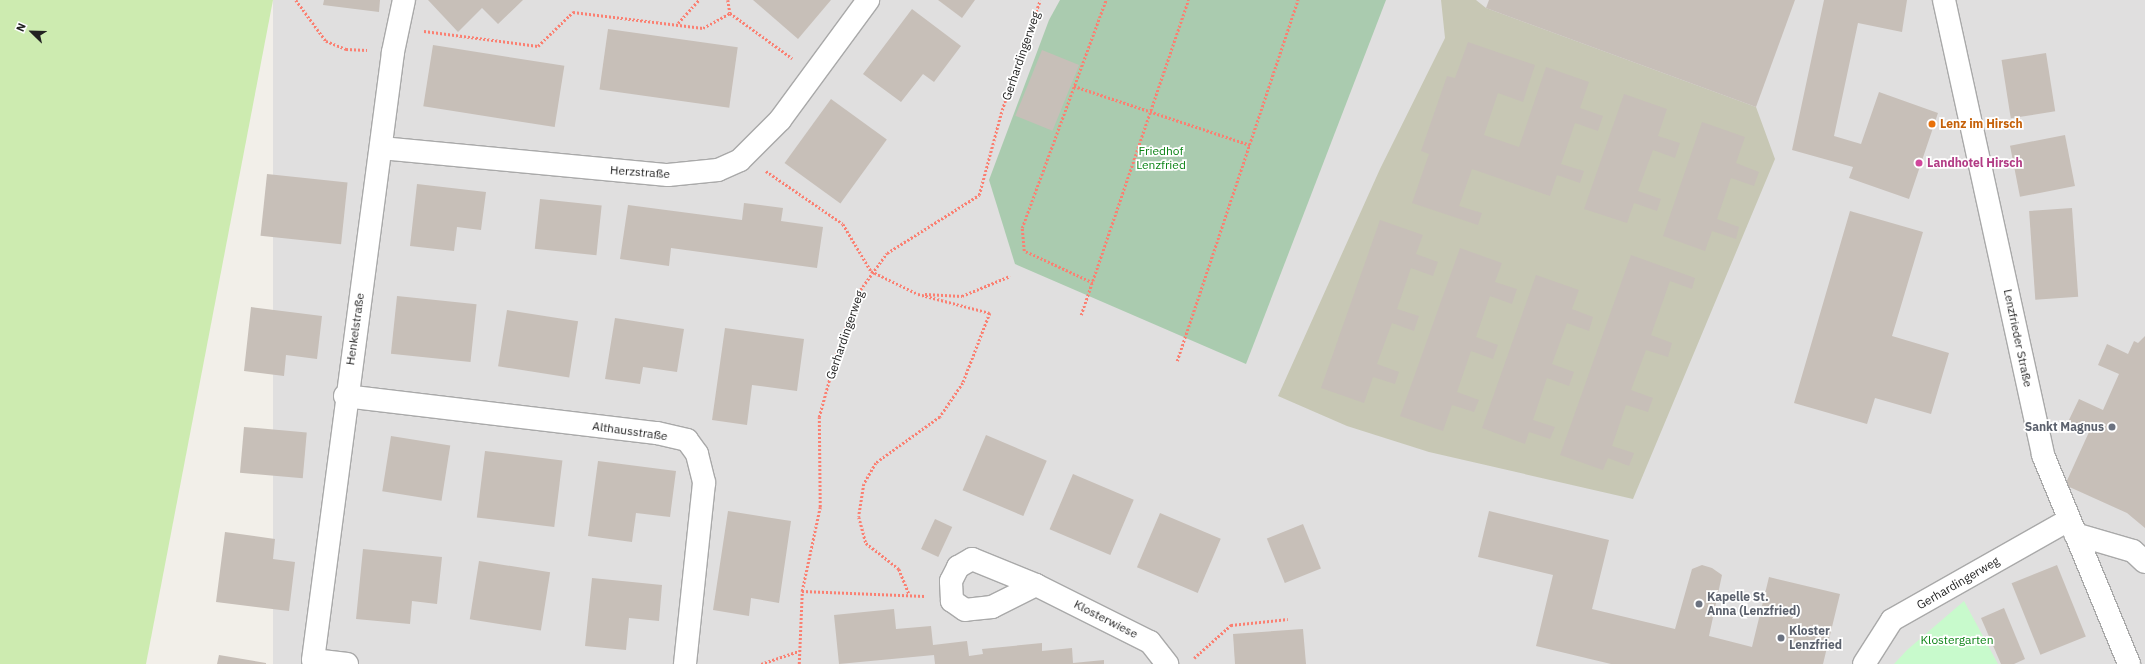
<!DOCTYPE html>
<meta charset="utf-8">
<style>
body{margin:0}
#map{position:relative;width:2145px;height:664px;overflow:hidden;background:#f2efe9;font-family:"IBM Plex Sans",sans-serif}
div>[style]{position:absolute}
.residential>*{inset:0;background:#e0dfdf;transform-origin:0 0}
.construction>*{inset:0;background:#c7c7b4}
.grass>*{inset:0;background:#cdebb0}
.cemetery>*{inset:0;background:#aacbaf}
.park>*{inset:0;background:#c8facc}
.building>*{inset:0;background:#c7bfb8;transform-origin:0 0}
.path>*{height:2.5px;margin-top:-1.25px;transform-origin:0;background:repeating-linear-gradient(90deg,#fa8072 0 2px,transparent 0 4px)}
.roads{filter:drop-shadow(1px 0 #a9a9a9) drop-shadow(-1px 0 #a9a9a9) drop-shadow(0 1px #a9a9a9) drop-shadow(0 -1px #a9a9a9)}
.minor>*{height:22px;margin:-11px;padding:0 11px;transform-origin:11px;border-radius:11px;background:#fff}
.tertiary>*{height:22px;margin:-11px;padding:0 11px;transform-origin:11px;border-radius:11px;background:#fff}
.dots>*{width:11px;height:11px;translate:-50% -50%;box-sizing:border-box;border:2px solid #fff;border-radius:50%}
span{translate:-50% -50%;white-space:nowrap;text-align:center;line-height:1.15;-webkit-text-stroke:3.5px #fff;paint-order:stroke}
.street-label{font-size:12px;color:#222}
.food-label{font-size:12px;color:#c56008;font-weight:700}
.left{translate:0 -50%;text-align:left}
.park-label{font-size:12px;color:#0c8416}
.hotel-label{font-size:12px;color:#b23c85;font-weight:700}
.worship-label{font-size:12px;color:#5b616d;font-weight:700}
.right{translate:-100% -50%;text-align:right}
.north{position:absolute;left:12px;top:12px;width:40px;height:40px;-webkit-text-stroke:3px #fff;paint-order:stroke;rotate:293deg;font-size:11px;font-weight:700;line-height:16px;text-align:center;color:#222}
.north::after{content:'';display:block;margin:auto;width:14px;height:18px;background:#222;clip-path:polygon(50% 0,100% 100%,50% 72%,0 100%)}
</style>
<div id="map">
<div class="residential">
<i style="left:273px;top:0;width:1872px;height:676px"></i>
</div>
<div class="construction">
<i style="clip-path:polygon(1441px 0,1476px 0,1486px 8px,1756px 107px,1775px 159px,1633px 499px,1429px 452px,1347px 426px,1278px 396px,1380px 169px,1445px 38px)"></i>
</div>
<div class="grass">
<i style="clip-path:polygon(0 0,273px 0,146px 664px,0 664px)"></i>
</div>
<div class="cemetery">
<i style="clip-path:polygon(1060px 0,1386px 0,1246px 364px,1015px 264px,989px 180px,1049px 20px)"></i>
</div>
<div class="park">
<i style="clip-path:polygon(1964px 601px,1998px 664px,1894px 664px,1907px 650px)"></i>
</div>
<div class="building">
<i style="clip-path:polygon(324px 0,380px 0,379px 12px,323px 5px)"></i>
<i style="clip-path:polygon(428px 0,523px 0,498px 24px,482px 8px,458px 32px)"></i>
<i style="clip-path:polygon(753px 0,831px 0,798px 39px)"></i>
<i style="clip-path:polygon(938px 0,975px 0,962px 18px)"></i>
<i style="clip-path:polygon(1489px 0,1795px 0,1756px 107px,1486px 8px)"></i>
<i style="clip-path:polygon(1824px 0,1907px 0,1902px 32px,1858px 23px,1834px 136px,1861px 144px,1879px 92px,1938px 113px,1909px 199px,1849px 178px,1853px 167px,1792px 150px)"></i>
<i style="clip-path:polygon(912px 9px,961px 46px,934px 82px,923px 74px,901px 102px,863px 74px)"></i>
<i style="left:608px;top:29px;width:131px;height:61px;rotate:8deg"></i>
<i style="clip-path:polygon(1468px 42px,1535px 65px,1523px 102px,1498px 93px,1484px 135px,1519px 147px,1546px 67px,1589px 82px,1580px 108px,1603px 116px,1598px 131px,1575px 123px,1561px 164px,1584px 171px,1580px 183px,1557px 175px,1550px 196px,1472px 169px,1459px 206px,1482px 213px,1478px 225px,1412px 203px,1429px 154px,1421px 151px,1447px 76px,1455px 78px)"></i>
<i style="left:433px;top:45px;width:133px;height:62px;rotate:9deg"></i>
<i style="left:1042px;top:50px;width:40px;height:71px;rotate:22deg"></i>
<i style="left:2046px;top:53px;width:59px;height:45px;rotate:81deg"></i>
<i style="clip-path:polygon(1624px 94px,1667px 109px,1658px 136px,1680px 143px,1675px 158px,1653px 150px,1638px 191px,1661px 199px,1657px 211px,1634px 203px,1627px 223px,1584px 209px)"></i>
<i style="left:831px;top:99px;width:69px;height:79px;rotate:36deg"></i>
<i style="clip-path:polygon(1702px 122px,1745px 137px,1736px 163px,1759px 172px,1754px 186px,1731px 178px,1717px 219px,1739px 227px,1736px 239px,1712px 231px,1705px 251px,1663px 236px)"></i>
<i style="left:2065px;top:135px;width:52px;height:56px;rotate:79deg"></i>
<i style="left:267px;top:174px;width:81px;height:62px;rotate:6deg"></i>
<i style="clip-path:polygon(417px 184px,486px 192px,481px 230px,457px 227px,454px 251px,410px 246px)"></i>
<i style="left:540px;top:199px;width:62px;height:50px;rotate:6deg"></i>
<i style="clip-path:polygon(744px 203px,783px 208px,781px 221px,823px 227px,817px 268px,671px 248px,669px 266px,620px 259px,628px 205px,742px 220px)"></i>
<i style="left:2072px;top:208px;width:89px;height:43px;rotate:86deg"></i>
<i style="clip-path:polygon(1850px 211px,1923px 232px,1892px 336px,1949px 353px,1931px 414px,1875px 398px,1867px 424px,1794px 403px)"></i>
<i style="clip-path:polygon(1380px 220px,1423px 235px,1416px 254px,1438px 262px,1433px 276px,1411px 268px,1397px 309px,1419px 316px,1414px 331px,1392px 323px,1377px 364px,1399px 372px,1395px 384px,1373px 377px,1364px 403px,1321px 388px)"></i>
<i style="clip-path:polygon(1460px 248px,1502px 263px,1495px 282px,1517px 289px,1512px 304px,1490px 296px,1476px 337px,1498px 345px,1493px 359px,1471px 351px,1457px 392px,1479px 400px,1474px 412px,1452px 405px,1443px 431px,1400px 416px)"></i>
<i style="clip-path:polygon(1631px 255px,1695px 278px,1692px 289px,1670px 281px,1651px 335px,1672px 343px,1668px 357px,1646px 350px,1631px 390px,1653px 398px,1648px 412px,1626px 405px,1612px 446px,1634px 453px,1629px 466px,1608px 458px,1603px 470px,1560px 455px)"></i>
<i style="clip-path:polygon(1536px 275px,1579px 290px,1572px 309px,1593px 317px,1589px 331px,1567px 323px,1552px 364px,1574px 372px,1569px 386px,1547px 378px,1533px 420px,1555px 427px,1550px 439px,1529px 432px,1525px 444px,1482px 428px)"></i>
<i style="left:397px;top:296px;width:80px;height:58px;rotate:6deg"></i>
<i style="clip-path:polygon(251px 307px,322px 316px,317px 359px,286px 355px,284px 376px,244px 371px)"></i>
<i style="left:507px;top:310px;width:72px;height:57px;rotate:9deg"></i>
<i style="clip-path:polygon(615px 318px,684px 329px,677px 372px,643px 367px,640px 384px,605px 379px)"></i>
<i style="clip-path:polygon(725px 328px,804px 339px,797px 391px,752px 385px,747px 425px,712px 420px)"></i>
<i style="clip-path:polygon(2145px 336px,2145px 528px,2127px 513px,2065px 485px,2089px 432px,2068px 422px,2079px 399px,2103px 410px,2119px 374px,2098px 365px,2107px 344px,2128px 354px,2134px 341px,2138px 343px)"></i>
<i style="left:244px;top:427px;width:63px;height:46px;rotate:5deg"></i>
<i style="left:986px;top:435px;width:66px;height:60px;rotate:23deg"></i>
<i style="left:391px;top:436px;width:60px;height:56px;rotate:9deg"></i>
<i style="left:485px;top:451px;width:78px;height:67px;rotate:7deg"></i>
<i style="clip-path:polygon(598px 461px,676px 471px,670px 517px,636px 513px,632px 542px,588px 536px)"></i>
<i style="left:1073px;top:474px;width:66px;height:60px;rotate:23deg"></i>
<i style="clip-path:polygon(728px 511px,791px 521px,779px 603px,751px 598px,749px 616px,713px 610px)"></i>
<i style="clip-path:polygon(1489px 511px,1609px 540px,1592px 609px,1675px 629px,1692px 569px,1702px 565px,1712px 568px,1722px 575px,1709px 636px,1752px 647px,1769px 577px,1840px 594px,1823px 664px,1611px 664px,1536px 646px,1553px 575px,1478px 557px)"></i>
<i style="left:1160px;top:513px;width:66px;height:59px;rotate:23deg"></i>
<i style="left:935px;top:519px;width:19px;height:33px;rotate:25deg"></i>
<i style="left:1303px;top:524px;width:48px;height:39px;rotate:68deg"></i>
<i style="clip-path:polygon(225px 532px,275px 539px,273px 559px,295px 562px,289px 611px,216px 602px)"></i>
<i style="clip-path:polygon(363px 549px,442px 557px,437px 604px,412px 601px,410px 624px,356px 619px)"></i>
<i style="left:479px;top:561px;width:72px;height:59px;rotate:9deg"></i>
<i style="left:2057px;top:565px;width:77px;height:49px;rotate:68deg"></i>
<i style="clip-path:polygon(592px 578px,662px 585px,659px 621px,629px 618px,626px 650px,585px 646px)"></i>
<i style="clip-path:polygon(2004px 608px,2025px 659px,2014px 664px,2001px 664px,1981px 618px)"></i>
<i style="clip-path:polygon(894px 609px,896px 629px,931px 626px,933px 645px,967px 641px,969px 656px,983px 654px,982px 649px,1042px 643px,1042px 651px,1072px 648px,1073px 663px,1104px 660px,1104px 664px,935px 664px,934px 655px,839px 664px,834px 615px)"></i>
<i style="clip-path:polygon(1303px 629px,1306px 664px,1235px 664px,1233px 634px)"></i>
<i style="clip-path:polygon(219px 655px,266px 663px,266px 664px,217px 664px)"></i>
</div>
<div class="path">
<i style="left:296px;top:0;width:51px;rotate:53.8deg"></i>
<i style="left:326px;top:41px;width:22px;rotate:22deg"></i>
<i style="left:346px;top:49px;width:21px;rotate:3deg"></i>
<i style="left:728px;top:0;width:13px;rotate:81deg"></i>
<i style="left:678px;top:23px;width:31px;rotate:-48deg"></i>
<i style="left:424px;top:31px;width:115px;rotate:7.5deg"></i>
<i style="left:538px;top:46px;width:49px;rotate:-44.2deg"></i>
<i style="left:573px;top:12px;width:131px;rotate:7deg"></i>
<i style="left:703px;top:28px;width:31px;rotate:-29deg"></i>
<i style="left:730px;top:13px;width:77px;rotate:36deg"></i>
<i style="left:1074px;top:86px;width:186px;rotate:18.5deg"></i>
<i style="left:766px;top:171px;width:93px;rotate:34.5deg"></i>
<i style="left:843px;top:224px;width:55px;rotate:59.2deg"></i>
<i style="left:871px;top:271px;width:52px;rotate:26.1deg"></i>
<i style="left:918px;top:294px;width:74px;rotate:14.8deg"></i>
<i style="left:990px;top:313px;width:75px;rotate:111.1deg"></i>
<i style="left:963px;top:383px;width:41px;rotate:124.1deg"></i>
<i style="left:940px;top:417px;width:79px;rotate:144.3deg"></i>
<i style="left:876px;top:463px;width:24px;rotate:120deg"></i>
<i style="left:864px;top:484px;width:33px;rotate:99deg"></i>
<i style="left:859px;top:517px;width:27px;rotate:75deg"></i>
<i style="left:866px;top:543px;width:42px;rotate:38.2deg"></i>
<i style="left:899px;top:569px;width:27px;rotate:68deg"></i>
<i style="left:1093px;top:283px;width:76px;rotate:-155.1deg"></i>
<i style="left:1024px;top:251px;width:23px;rotate:-95deg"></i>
<i style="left:1022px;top:228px;width:243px;rotate:-69.8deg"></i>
<i style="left:925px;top:294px;width:37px;rotate:3deg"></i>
<i style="left:962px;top:296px;width:52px;rotate:-22.6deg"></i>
<i style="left:1081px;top:315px;width:333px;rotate:-71.2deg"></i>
<i style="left:1177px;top:361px;width:381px;rotate:-71.5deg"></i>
<i style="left:802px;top:591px;width:123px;rotate:2.3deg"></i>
<i style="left:1194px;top:658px;width:50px;rotate:-41.7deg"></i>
<i style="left:1231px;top:625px;width:57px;rotate:-6deg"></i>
<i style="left:761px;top:664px;width:40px;rotate:-18.9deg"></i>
<i style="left:799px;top:664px;width:73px;rotate:-87.6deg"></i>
<i style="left:802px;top:591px;width:86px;rotate:-77.9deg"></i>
<i style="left:820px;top:507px;width:90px;rotate:-90.6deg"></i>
<i style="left:819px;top:417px;width:72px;rotate:-74.6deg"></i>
<i style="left:838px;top:348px;width:59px;rotate:-70deg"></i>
<i style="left:858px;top:293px;width:49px;rotate:-54.1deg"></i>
<i style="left:887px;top:253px;width:109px;rotate:-32.2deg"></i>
<i style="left:979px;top:195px;width:88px;rotate:-74.9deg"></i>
<i style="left:1002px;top:110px;width:116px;rotate:-70.9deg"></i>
</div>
<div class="roads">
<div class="minor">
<i style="left:381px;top:148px;width:288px;rotate:5.4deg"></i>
<i style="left:668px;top:175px;width:50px;rotate:-5.7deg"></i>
<i style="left:718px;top:170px;width:24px;rotate:-24deg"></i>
<i style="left:740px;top:160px;width:57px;rotate:-45deg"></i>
<i style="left:780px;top:120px;width:149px;rotate:-53.7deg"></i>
<i style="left:345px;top:396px;width:314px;rotate:6.8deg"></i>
<i style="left:657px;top:433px;width:31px;rotate:13deg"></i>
<i style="left:687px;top:440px;width:17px;rotate:54deg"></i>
<i style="left:697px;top:454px;width:30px;rotate:76deg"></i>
<i style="left:704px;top:483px;width:182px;rotate:96deg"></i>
<i style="left:2075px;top:534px;width:60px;rotate:16.3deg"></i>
<i style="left:2133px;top:551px;width:16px;rotate:43deg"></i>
<i style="left:972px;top:559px;width:69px;rotate:22.1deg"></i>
<i style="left:1036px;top:585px;width:49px;rotate:153.4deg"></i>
<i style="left:992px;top:607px;width:27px;rotate:174deg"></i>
<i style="left:965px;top:610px;width:16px;rotate:-145deg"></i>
<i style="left:952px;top:601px;width:20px;rotate:-93deg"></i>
<i style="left:951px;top:581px;width:16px;rotate:-63deg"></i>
<i style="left:958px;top:567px;width:16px;rotate:-30deg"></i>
<i style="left:1036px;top:585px;width:127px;rotate:26.6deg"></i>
<i style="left:1150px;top:642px;width:28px;rotate:52deg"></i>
<i style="left:347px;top:664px;width:34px;rotate:-173deg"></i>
<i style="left:313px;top:660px;width:613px;rotate:-82.5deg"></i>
<i style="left:393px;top:52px;width:53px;rotate:-78.1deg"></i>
<i style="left:1864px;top:664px;width:52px;rotate:-57.5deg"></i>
<i style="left:1892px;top:620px;width:203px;rotate:-29.5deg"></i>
</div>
<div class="tertiary">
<i style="left:1944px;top:0;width:466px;rotate:77.7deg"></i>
<i style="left:2043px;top:455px;width:226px;rotate:67.6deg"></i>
</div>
</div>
<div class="dots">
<i style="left:1932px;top:124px;background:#e8710a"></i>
<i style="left:1919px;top:163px;background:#d1479c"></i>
<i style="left:2112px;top:427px;background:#6b7280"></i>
<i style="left:1699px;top:604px;background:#6b7280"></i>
<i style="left:1781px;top:638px;background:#6b7280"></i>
</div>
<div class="street-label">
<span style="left:1021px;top:56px;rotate:-71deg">Gerhardingerweg</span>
<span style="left:640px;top:172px;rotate:4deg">Herzstraße</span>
<span style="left:355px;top:329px;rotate:-82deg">Henkelstraße</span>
<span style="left:845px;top:335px;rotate:-71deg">Gerhardingerweg</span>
<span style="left:2018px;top:338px;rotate:78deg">Lenzfrieder Straße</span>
<span style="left:630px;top:431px;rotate:8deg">Althausstraße</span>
<span style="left:1958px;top:583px;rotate:-30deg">Gerhardingerweg</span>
<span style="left:1106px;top:619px;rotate:27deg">Klosterwiese</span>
</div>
<div class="food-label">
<span class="left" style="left:1940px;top:124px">Lenz im Hirsch</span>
</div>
<div class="park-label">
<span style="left:1161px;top:158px">Friedhof<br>Lenzfried</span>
<span style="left:1957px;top:640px">Klostergarten</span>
</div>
<div class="hotel-label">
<span class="left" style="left:1927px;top:163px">Landhotel Hirsch</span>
</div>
<div class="worship-label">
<span class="right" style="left:2104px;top:427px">Sankt Magnus</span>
<span class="left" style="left:1707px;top:604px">Kapelle St.<br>Anna (Lenzfried)</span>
<span class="left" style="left:1789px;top:638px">Kloster<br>Lenzfried</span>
</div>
<div class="north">N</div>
</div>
